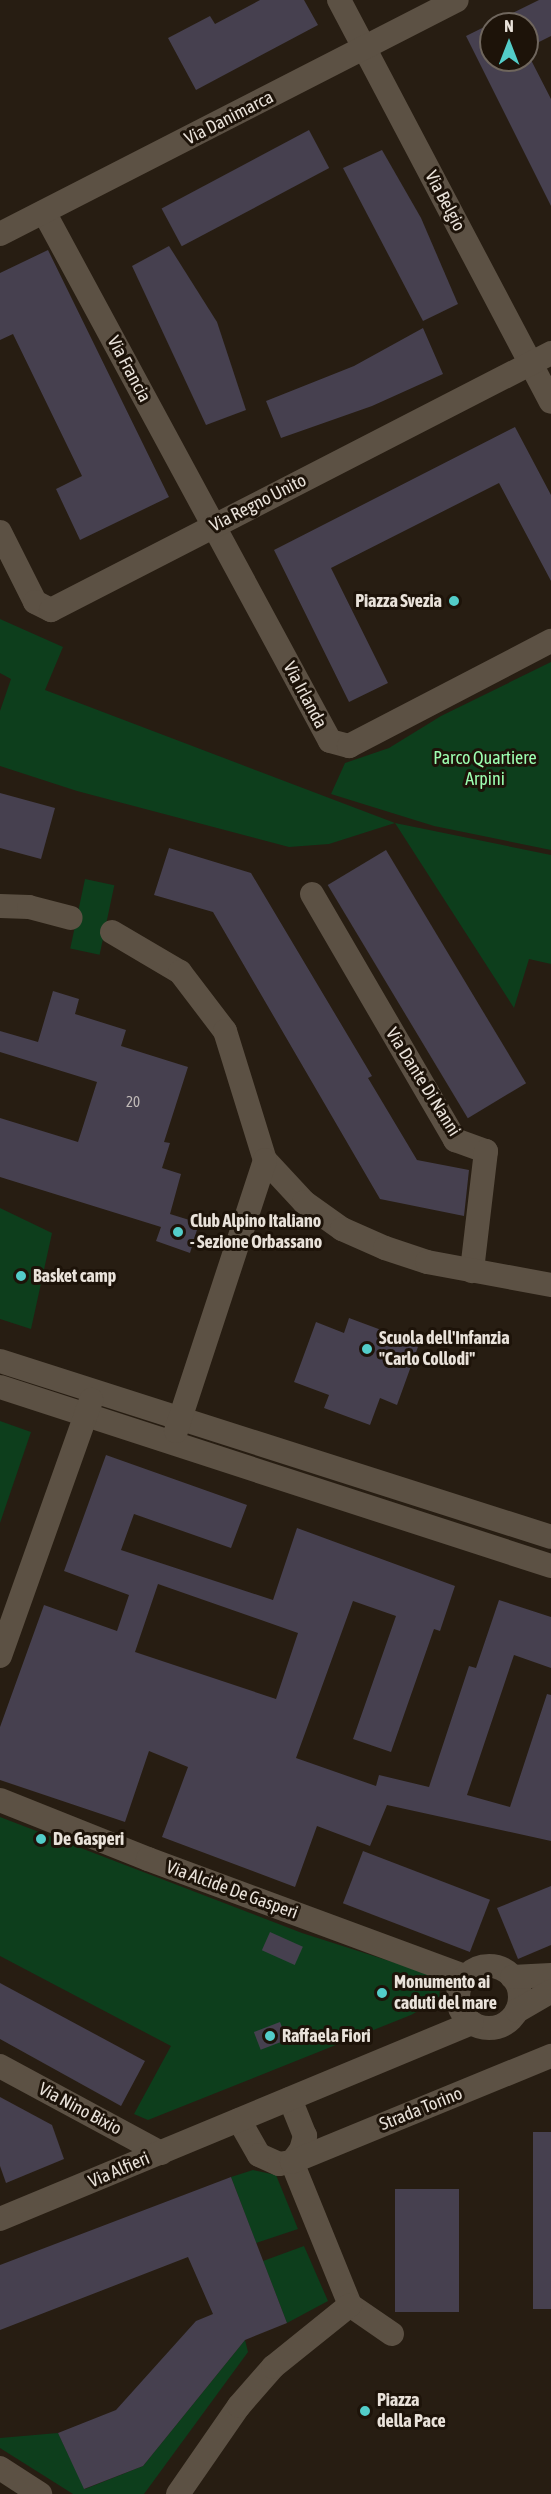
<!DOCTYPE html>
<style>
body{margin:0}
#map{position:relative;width:551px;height:2494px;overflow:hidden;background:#271d12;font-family:"Asap Condensed",sans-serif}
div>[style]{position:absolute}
.green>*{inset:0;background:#0d3e1c;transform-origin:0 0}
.building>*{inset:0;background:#46404f;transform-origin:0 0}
.minor>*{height:24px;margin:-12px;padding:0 12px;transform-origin:12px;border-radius:12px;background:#5c5144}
.minor>.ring{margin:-12px;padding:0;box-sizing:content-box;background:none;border:24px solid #5c5144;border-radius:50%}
.dots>*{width:16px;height:16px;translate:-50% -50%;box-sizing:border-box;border:3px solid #1d1309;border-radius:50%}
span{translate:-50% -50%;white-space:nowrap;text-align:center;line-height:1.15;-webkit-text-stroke:6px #1d1309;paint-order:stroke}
.number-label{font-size:15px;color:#c0bab7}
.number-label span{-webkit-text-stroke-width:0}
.street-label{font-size:18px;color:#e9e2da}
.poi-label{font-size:18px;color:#e9e2da;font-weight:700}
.right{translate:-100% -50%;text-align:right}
.left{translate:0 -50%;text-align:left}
.park-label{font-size:18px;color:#9dffb1}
.north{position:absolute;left:479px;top:12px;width:60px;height:60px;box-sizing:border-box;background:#1d1309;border:2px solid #6f665d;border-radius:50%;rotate:0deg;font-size:16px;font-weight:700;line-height:24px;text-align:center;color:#e9e2da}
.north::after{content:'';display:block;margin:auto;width:21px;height:27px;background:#53cdc9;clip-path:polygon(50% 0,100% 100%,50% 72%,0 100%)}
</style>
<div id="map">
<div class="green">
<i style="clip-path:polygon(0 619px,63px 647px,45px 690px,395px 823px,551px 855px,551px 964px,529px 959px,514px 1008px,395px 823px,329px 844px,289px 847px,77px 791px,0 766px,0 711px,11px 679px,0 673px)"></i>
<i style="clip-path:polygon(551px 662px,551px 850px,434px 826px,331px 794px,345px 763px,389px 748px,441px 716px)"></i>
<i style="left:85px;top:879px;width:30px;height:71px;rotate:12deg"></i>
<i style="clip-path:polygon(0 1208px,52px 1233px,31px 1329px,0 1319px)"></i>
<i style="clip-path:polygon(0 1421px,31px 1432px,0 1523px)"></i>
<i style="clip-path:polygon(0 1817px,302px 1933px,430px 1974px,440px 1988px,439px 1999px,411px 2015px,148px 2120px,134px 2114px,171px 2046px,0 1956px)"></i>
<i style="clip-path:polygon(253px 2170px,276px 2175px,298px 2229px,256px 2243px,231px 2177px)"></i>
<i style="clip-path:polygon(304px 2246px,328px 2301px,287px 2323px,263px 2261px)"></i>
<i style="clip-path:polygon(245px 2340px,248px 2352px,144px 2494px,73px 2494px,0 2448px,0 2438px,58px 2433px,85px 2489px,143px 2466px)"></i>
</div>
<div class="building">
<i style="clip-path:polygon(260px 0,304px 0,318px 25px,196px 90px,168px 38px,210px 16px,215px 24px)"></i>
<i style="clip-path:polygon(539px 0,551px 0,551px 36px,527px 48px,527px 24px,491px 24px,491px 60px,531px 60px,551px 99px,551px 206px,466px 36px)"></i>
<i style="left:309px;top:130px;width:43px;height:167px;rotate:62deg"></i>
<i style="clip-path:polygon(382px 150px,421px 218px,458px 304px,423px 321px,343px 168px)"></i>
<i style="clip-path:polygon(169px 246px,217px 322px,246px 410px,206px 425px,132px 266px)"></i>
<i style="clip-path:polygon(48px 250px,169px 497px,80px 540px,56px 489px,82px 476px,13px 334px,0 340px,0 273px)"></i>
<i style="clip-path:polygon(423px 328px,443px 374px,372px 406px,281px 438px,266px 401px,354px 366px)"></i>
<i style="clip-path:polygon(515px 427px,551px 495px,551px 581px,499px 483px,331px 568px,388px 683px,349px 702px,274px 550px)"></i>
<i style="clip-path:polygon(0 793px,55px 808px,41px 859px,0 848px)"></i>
<i style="clip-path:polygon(169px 848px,251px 873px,372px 1076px,368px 1078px,417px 1160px,469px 1170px,464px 1216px,380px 1199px,213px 912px,154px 895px)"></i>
<i style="left:386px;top:850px;width:272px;height:68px;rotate:59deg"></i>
<i style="clip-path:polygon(53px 991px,79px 999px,75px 1014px,126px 1030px,121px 1046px,188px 1067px,164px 1142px,170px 1143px,162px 1168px,181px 1174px,170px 1214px,199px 1223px,190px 1253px,156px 1241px,161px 1227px,0 1177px,0 1118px,78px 1142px,97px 1082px,0 1052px,0 1031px,38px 1042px)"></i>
<i style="clip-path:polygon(349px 1318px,419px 1344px,397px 1405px,380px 1398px,370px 1425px,324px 1408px,329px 1395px,294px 1382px,316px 1322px,344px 1333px)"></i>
<i style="clip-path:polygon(evenodd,106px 1455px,247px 1505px,231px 1548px,134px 1514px,121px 1550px,273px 1600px,297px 1528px,455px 1586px,440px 1631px,434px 1629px,391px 1752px,353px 1739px,396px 1616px,353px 1601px,296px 1758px,376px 1786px,379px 1775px,429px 1787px,469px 1666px,476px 1668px,499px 1600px,551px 1617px,551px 1668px,514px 1655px,467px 1795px,510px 1807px,547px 1694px,551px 1695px,551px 1841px,387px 1805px,370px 1846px,317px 1826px,295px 1887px,162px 1837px,188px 1767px,149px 1751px,125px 1822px,0 1780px,0 1727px,44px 1605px,117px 1631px,129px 1595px,64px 1571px,106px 1455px,158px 1584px,298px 1633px,276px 1699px,135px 1652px,158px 1584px)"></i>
<i style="left:363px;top:1851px;width:136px;height:56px;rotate:21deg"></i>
<i style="clip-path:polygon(551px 1886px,551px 1945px,518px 1959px,497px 1908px)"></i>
<i style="left:270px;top:1932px;width:36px;height:20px;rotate:24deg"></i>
<i style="clip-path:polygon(0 1983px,145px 2061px,121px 2106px,0 2039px)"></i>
<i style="left:280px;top:2022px;width:19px;height:28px;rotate:69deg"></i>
<i style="clip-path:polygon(0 2097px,52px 2125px,64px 2159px,6px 2183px,0 2166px)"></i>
<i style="left:533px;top:2132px;width:18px;height:177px"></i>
<i style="clip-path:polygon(231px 2177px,287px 2323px,245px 2340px,143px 2466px,84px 2489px,58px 2433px,116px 2410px,196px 2321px,213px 2314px,188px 2257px,0 2330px,0 2265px)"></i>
<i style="left:395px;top:2189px;width:64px;height:123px"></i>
</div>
<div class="minor">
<i style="left:339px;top:0;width:454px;rotate:62.2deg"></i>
<i style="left:44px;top:212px;width:601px;rotate:61.6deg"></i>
<i style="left:330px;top:741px;width:20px;rotate:15deg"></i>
<i style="left:349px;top:746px;width:228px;rotate:-27.5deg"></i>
<i style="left:0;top:234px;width:513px;rotate:-27.11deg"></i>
<i style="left:0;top:532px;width:78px;rotate:63.4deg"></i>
<i style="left:35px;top:602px;width:18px;rotate:27deg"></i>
<i style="left:51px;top:610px;width:562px;rotate:-27.2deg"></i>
<i style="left:312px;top:894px;width:285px;rotate:59.8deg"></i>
<i style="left:455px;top:1140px;width:33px;rotate:20deg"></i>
<i style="left:486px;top:1151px;width:121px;rotate:96.7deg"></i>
<i style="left:0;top:906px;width:29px;rotate:2deg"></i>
<i style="left:29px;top:907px;width:43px;rotate:14.7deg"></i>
<i style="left:112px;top:932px;width:79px;rotate:30.5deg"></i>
<i style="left:180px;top:972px;width:74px;rotate:52.7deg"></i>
<i style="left:225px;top:1031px;width:135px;rotate:72.8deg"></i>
<i style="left:265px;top:1160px;width:57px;rotate:47.1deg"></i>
<i style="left:304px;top:1202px;width:47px;rotate:35.4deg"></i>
<i style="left:342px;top:1229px;width:47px;rotate:23.8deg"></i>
<i style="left:385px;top:1248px;width:44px;rotate:18.4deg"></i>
<i style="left:427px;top:1262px;width:126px;rotate:10.5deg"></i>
<i style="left:0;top:1361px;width:578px;rotate:17.71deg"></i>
<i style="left:0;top:1387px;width:579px;rotate:18deg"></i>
<i style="left:176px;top:1431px;width:285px;rotate:-71.8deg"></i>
<i style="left:0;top:1656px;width:272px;rotate:-70.4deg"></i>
<i style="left:0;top:1800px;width:159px;rotate:21.7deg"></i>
<i style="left:148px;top:1859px;width:338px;rotate:20.3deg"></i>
<i class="ring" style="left:458px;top:1966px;width:38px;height:38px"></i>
<i style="left:512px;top:1977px;width:39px;rotate:-3deg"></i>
<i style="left:517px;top:2011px;width:39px;rotate:-30deg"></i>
<i style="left:0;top:2066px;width:183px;rotate:28.4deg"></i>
<i style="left:239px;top:2120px;width:40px;rotate:60.3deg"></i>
<i style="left:259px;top:2155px;width:22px;rotate:24deg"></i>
<i style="left:279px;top:2164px;width:13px;rotate:-9deg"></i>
<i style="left:292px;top:2162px;width:15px;rotate:-53deg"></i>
<i style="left:301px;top:2150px;width:15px;rotate:-74deg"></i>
<i style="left:305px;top:2136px;width:40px;rotate:-112deg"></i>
<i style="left:0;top:2219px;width:511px;rotate:-22.55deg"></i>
<i style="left:392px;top:2334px;width:51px;rotate:-145.4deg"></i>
<i style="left:350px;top:2305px;width:154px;rotate:-112.1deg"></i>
<i style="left:292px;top:2162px;width:280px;rotate:-22.3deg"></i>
<i style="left:0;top:2468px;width:48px;rotate:33deg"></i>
<i style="left:178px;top:2494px;width:107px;rotate:-55.3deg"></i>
<i style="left:239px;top:2406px;width:52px;rotate:-48.9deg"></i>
<i style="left:273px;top:2367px;width:99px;rotate:-38.8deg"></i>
</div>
<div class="dots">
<i style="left:454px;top:601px;background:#53cdc9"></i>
<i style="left:178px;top:1232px;background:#53cdc9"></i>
<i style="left:21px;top:1276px;background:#53cdc9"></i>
<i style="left:367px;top:1349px;background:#53cdc9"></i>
<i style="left:41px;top:1839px;background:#53cdc9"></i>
<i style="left:382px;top:1993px;background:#53cdc9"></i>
<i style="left:270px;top:2036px;background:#53cdc9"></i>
<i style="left:365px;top:2411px;background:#53cdc9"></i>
</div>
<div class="number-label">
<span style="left:133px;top:1102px">20</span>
</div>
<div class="street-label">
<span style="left:229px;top:118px;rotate:-27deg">Via Danimarca</span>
<span style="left:445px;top:201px;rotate:62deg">Via Belgio</span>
<span style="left:129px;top:369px;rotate:62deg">Via Francia</span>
<span style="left:258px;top:503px;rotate:-27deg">Via Regno Unito</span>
<span style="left:305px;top:695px;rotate:62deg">Via Irlanda</span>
<span style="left:423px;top:1082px;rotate:58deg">Via Dante Di Nanni</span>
<span style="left:232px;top:1890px;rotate:20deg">Via Alcide De Gasperi</span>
<span style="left:80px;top:2109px;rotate:28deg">Via Nino Bixio</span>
<span style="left:421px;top:2109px;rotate:-22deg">Strada Torino</span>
<span style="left:119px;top:2170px;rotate:-23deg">Via Alfieri</span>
</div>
<div class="poi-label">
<span class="right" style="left:442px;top:601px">Piazza Svezia</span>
<span class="left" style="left:190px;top:1232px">Club Alpino Italiano<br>- Sezione Orbassano</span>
<span class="left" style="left:33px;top:1276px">Basket camp</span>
<span class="left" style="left:379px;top:1349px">Scuola dell'Infanzia<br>"Carlo Collodi"</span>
<span class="left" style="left:53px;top:1839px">De Gasperi</span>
<span class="left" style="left:394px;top:1993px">Monumento ai<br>caduti del mare</span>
<span class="left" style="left:282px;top:2036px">Raffaela Fiori</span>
<span class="left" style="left:377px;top:2411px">Piazza<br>della Pace</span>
</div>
<div class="park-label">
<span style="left:485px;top:769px">Parco Quartiere<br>Arpini</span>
</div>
<div class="north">N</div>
</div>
